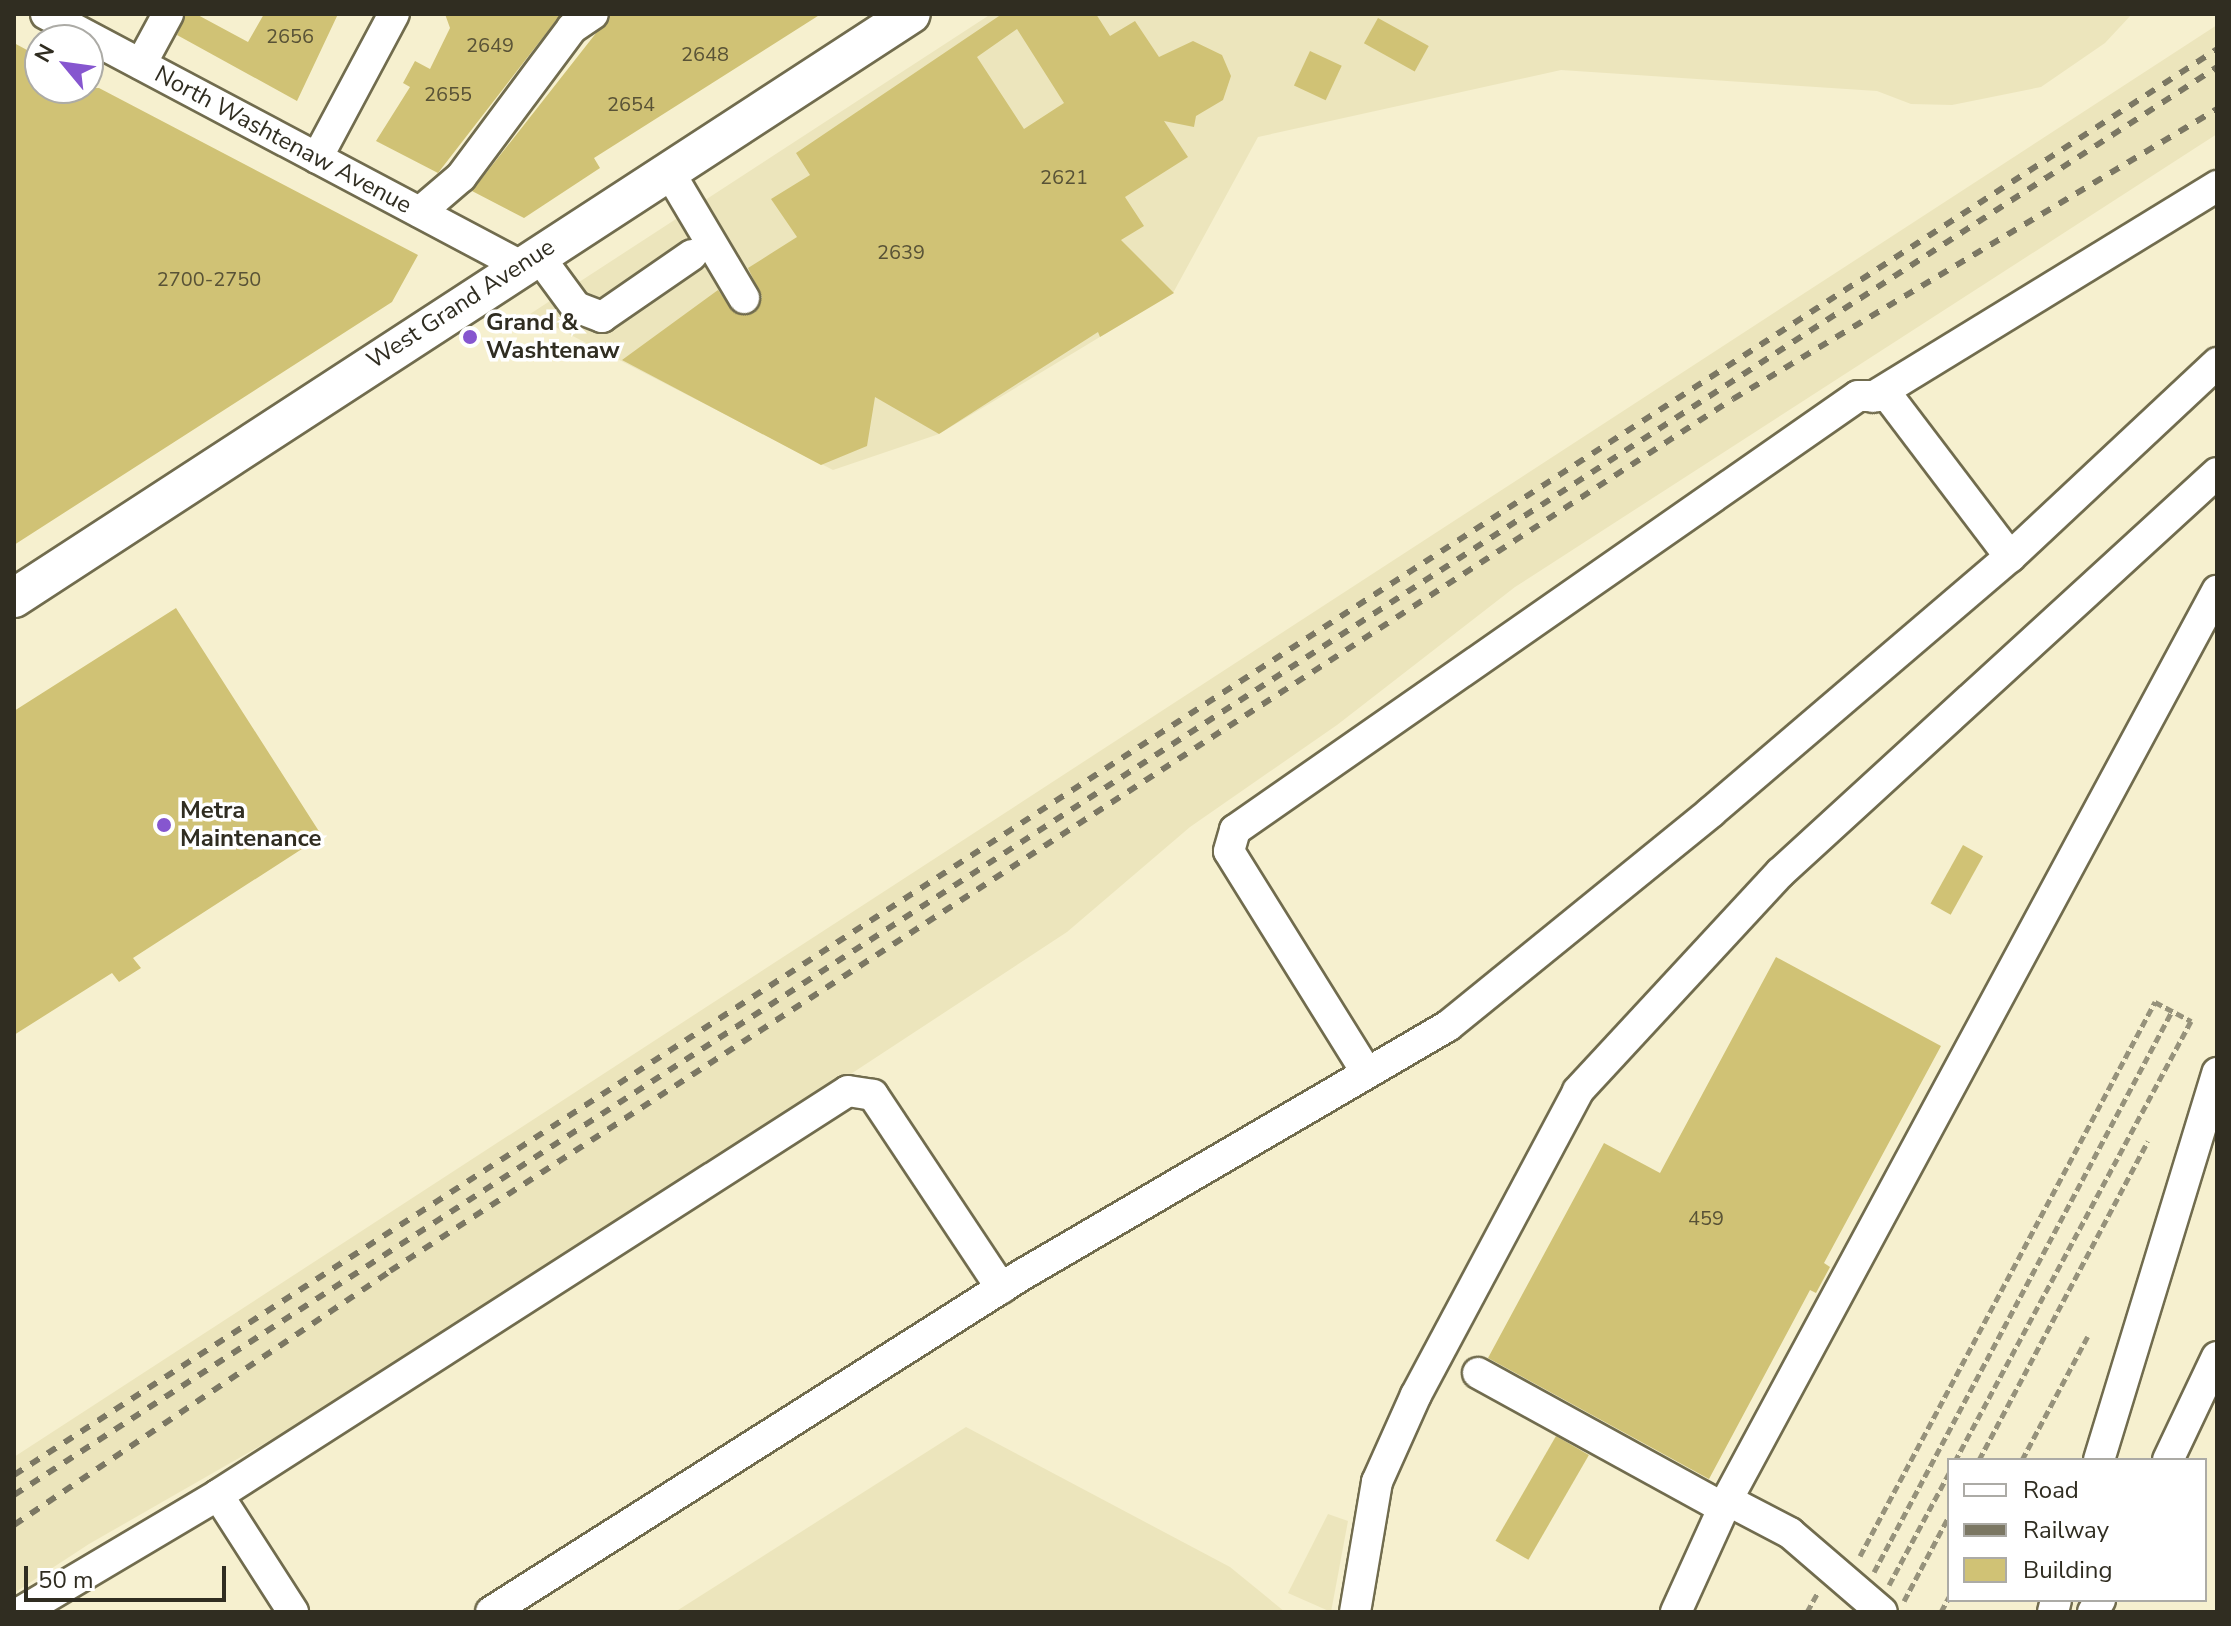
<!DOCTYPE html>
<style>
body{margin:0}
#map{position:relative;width:2231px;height:1626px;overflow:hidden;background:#f6f0cf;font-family:"Nunito Sans",sans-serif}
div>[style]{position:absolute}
.built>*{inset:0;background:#ece5bc}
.building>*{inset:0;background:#d0c275;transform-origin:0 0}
.path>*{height:5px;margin-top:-2.5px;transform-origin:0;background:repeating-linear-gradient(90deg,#96927b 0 8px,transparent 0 12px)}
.roads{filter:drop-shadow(2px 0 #716c4e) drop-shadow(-2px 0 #716c4e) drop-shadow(0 2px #716c4e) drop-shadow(0 -2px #716c4e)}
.minor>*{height:30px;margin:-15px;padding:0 15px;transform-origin:15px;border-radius:15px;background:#fff}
.major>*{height:38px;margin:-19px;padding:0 19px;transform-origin:19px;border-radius:19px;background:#fff}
.rail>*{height:6px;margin-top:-3px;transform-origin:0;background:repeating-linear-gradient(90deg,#7b7763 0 10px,transparent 0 20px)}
.dots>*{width:22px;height:22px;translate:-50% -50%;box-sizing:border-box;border:4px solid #fff;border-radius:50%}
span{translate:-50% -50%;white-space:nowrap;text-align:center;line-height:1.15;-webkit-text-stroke:7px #fff;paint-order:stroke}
.number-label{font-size:20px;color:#585236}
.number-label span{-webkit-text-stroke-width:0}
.street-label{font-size:24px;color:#302d21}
.poi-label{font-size:24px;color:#302d21;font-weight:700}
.left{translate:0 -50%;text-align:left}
.frame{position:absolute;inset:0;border:16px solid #302d21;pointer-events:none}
.legend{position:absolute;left:1947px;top:1458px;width:260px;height:144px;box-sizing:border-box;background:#fff;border:2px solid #acaba6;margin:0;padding:10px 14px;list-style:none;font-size:24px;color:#302d21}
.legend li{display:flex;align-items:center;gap:16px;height:40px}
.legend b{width:40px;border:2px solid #acaba6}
.north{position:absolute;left:24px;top:24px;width:80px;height:80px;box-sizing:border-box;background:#fff;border:2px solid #acaba6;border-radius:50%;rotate:299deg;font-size:22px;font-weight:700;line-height:32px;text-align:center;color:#302d21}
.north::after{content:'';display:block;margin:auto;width:28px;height:36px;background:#8656cf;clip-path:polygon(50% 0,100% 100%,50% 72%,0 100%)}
.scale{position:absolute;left:24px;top:1566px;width:202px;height:36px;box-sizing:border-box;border:4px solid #302d21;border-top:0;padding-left:10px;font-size:24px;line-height:28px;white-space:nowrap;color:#302d21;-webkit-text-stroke:6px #fff;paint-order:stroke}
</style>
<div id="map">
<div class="built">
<i style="clip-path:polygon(991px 14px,2132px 14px,2105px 43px,2041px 87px,1952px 105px,1911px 104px,1877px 91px,1561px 70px,1258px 137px,1173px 293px,939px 434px,833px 470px,530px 314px)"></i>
<i style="clip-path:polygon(2217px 25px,2217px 134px,1515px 587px,1337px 725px,1190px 827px,1067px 932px,452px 1336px,89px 1544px,14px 1593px,14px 1457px)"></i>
<i style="clip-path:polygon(966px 1427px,1230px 1567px,1285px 1612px,675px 1612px)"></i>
<i style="clip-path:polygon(1328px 1514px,1348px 1521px,1331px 1612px,1288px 1593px)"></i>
</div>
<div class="building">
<i style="clip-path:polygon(186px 14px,196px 14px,248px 42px,264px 14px,338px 14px,297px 101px,177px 35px)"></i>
<i style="clip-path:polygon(445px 14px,561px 14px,438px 173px,376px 141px,410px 87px,403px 83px,415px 61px,430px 69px,450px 28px)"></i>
<i style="clip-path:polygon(611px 14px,821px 14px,594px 158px,600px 168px,524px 218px,472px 191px)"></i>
<i style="clip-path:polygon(evenodd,1002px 14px,1096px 14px,1110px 36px,1135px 21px,1159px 57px,1193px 41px,1222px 55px,1231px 76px,1223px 100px,1196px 116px,1194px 127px,1164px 121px,1188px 157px,1125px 197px,1144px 226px,1121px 240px,1174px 293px,1100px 337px,1098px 332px,939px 434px,875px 397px,867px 446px,821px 465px,622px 360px,718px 290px,735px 313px,754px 313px,762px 297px,748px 268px,797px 237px,771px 199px,810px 175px,796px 153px,1002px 14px,1017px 29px,1064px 103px,1024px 129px,977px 57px,1017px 29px)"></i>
<i style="left:1378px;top:18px;width:58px;height:29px;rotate:29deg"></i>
<i style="clip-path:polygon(14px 43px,40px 57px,40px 88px,99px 88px,418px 255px,392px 302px,14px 545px)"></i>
<i style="left:1310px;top:51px;width:35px;height:38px;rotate:25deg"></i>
<i style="clip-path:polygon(176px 608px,322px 836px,133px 958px,141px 968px,119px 982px,112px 973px,14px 1035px,14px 711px)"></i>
<i style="left:1963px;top:845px;width:23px;height:67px;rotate:29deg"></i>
<i style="clip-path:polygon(1776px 957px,1941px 1046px,1824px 1263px,1830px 1267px,1816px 1293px,1810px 1290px,1709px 1479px,1488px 1358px,1604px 1143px,1660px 1173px)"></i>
<i style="left:1556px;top:1436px;width:38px;height:121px;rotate:30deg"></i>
</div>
<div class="path">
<i style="left:1979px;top:1460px;width:361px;rotate:-62.1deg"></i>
<i style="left:2022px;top:1460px;width:140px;rotate:-62deg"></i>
<i style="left:1860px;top:1556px;width:628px;rotate:-61.97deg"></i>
<i style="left:2155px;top:1002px;width:41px;rotate:27.8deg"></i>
<i style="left:2191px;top:1021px;width:498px;rotate:118.2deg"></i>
<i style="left:1874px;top:1572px;width:635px;rotate:-62.02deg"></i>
<i style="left:1889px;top:1585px;width:127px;rotate:-61.8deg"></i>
<i style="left:1904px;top:1601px;width:96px;rotate:-62.1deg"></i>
<i style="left:1807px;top:1612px;width:23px;rotate:-61deg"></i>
<i style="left:1941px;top:1612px;width:17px;rotate:-62deg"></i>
</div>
<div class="roads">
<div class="minor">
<i style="left:46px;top:14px;width:535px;rotate:27.95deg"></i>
<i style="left:141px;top:64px;width:57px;rotate:-61.6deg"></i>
<i style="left:317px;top:158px;width:163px;rotate:-61.9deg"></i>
<i style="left:668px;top:170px;width:149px;rotate:59.3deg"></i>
<i style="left:420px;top:212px;width:54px;rotate:-40.5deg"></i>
<i style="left:461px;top:177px;width:186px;rotate:-53.3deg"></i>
<i style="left:572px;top:28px;width:25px;rotate:-34deg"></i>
<i style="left:537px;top:254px;width:66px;rotate:53.7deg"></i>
<i style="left:576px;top:307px;width:28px;rotate:21deg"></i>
<i style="left:602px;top:317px;width:109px;rotate:-34.6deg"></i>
<i style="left:1873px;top:397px;width:404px;rotate:-31.5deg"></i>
<i style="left:1367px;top:1073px;width:261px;rotate:-121.9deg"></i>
<i style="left:1229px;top:851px;width:22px;rotate:-74deg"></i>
<i style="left:1235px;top:830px;width:759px;rotate:-34.86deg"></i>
<i style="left:1858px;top:396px;width:30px"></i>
<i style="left:1888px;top:396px;width:202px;rotate:52.8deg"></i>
<i style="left:1478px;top:1373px;width:281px;rotate:28.8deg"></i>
<i style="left:2099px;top:1460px;width:405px;rotate:-73deg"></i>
<i style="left:2168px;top:1460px;width:114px;rotate:-64.6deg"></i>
<i style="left:218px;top:1495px;width:139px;rotate:57.3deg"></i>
<i style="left:1727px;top:1500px;width:71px;rotate:27.6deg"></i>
<i style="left:1790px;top:1533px;width:121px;rotate:40.7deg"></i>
<i style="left:21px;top:1612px;width:229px;rotate:-30.7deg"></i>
<i style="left:218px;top:1495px;width:748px;rotate:-32.67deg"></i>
<i style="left:848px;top:1091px;width:25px;rotate:9deg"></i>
<i style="left:873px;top:1095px;width:232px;rotate:56.4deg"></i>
<i style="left:491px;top:1612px;width:627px;rotate:-32.42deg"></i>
<i style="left:1020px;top:1276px;width:496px;rotate:-30.3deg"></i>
<i style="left:1448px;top:1026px;width:339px;rotate:-39.1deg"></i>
<i style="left:1711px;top:812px;width:393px;rotate:-40.5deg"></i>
<i style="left:2010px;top:557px;width:284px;rotate:-43.1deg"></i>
<i style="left:1355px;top:1612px;width:132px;rotate:-80.4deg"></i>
<i style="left:1377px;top:1482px;width:95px;rotate:-65.9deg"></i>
<i style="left:1416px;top:1395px;width:344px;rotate:-61.9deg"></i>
<i style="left:1578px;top:1091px;width:297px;rotate:-47.2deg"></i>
<i style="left:1780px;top:873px;width:592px;rotate:-42.47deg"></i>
<i style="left:1676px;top:1612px;width:123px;rotate:-65.5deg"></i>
<i style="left:1727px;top:1500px;width:1033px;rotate:-61.67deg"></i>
<i style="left:2053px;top:1612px;width:12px;rotate:-76deg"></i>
<i style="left:2093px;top:1612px;width:14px;rotate:-60deg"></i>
</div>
<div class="major">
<i style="left:14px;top:598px;width:1070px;rotate:-33.07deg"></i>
</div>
</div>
<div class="rail">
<i style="left:14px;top:1475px;width:2624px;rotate:-32.91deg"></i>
<i style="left:14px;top:1495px;width:2625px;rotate:-32.95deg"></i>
<i style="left:14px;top:1525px;width:454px;rotate:-34deg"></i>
<i style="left:390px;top:1271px;width:1601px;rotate:-33deg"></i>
<i style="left:1733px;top:399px;width:564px;rotate:-30.93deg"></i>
</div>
<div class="dots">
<i style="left:470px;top:337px;background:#8656cf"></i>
<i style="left:164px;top:825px;background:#8656cf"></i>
</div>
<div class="number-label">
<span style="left:290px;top:36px">2656</span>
<span style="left:490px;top:45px">2649</span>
<span style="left:705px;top:54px">2648</span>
<span style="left:448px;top:94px">2655</span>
<span style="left:631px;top:104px">2654</span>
<span style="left:1064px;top:177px">2621</span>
<span style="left:901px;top:252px">2639</span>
<span style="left:209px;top:279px">2700-2750</span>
<span style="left:1706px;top:1218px">459</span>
</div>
<div class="street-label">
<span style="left:283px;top:140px;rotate:28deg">North Washtenaw Avenue</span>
<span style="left:461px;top:304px;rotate:-33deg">West Grand Avenue</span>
</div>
<div class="poi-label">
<span class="left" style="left:486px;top:337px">Grand &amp;<br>Washtenaw</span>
<span class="left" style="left:180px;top:825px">Metra<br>Maintenance</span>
</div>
<div class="frame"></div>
<ul class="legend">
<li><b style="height:10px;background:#fff"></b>Road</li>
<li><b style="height:10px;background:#7b7763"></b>Railway</li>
<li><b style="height:22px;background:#d0c275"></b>Building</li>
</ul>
<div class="north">N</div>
<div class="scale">50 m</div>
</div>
